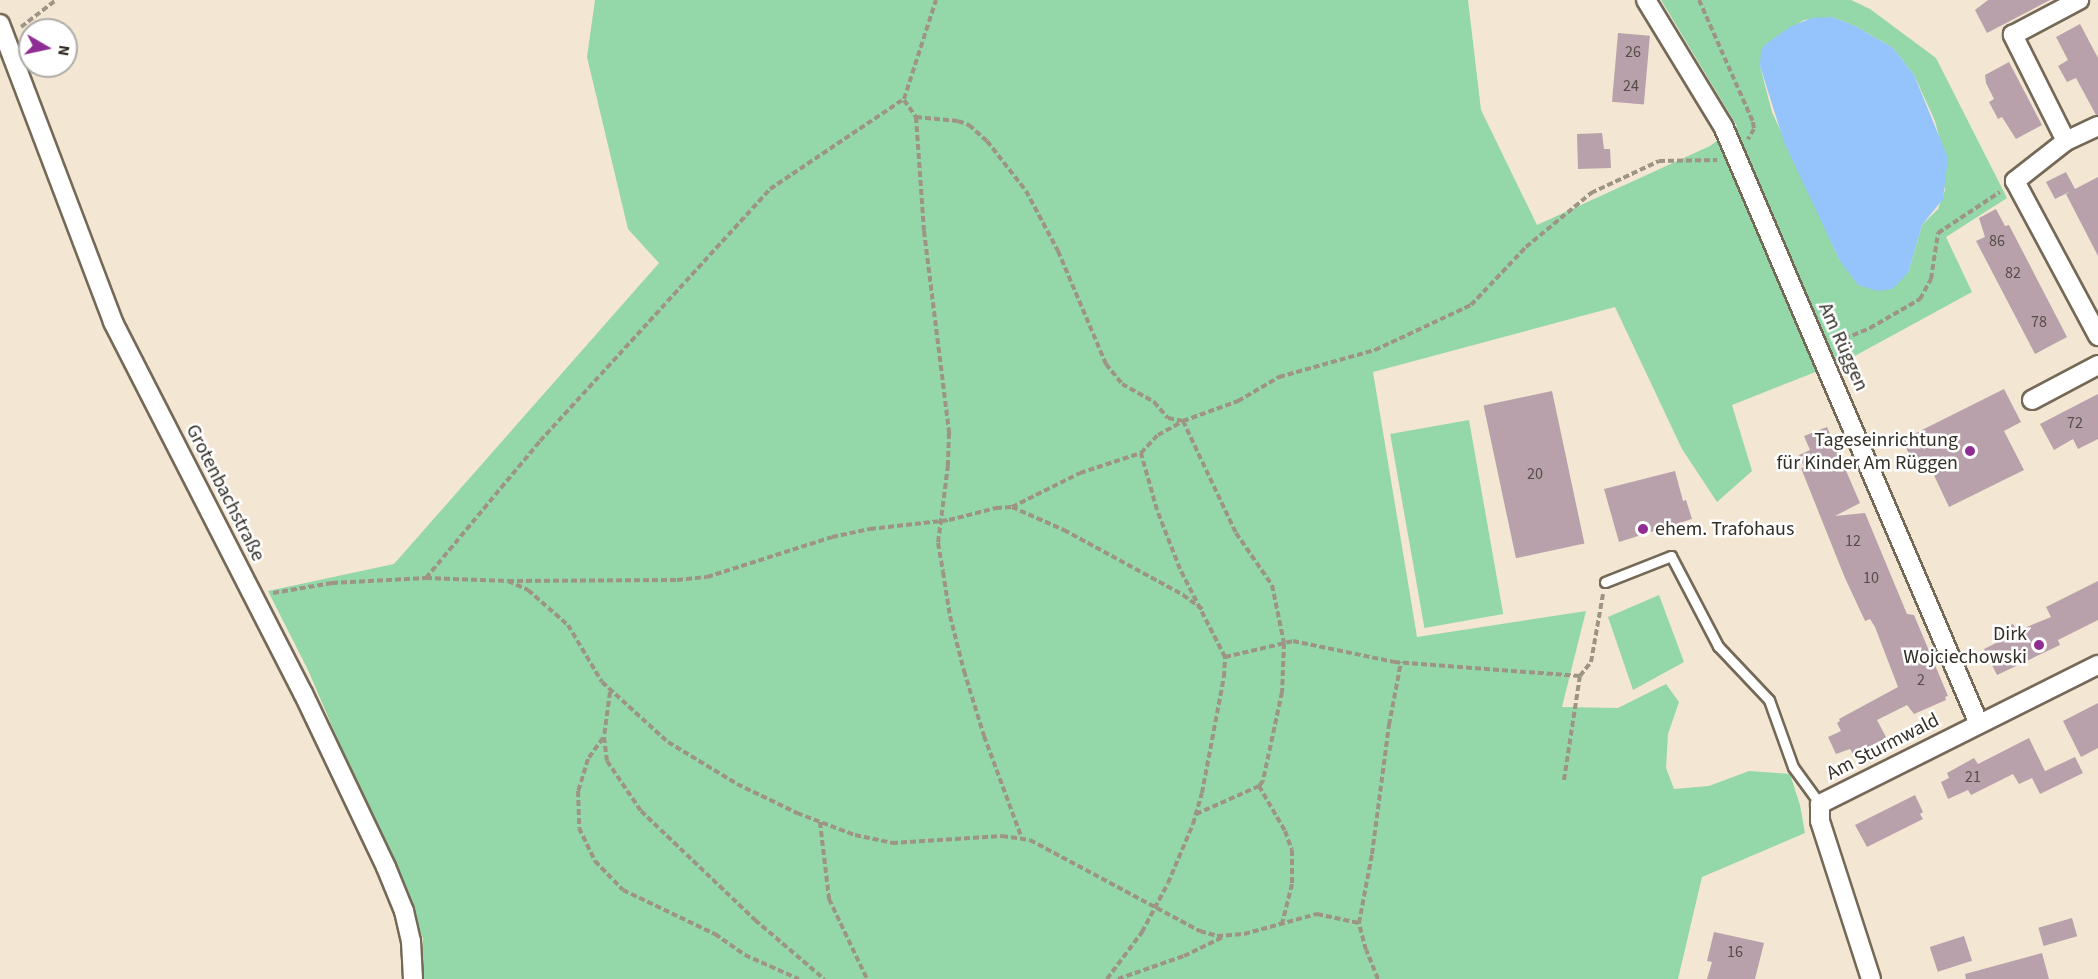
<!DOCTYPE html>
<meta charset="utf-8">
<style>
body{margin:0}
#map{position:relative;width:2098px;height:979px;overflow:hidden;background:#f3e6d2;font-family:"Source Sans 3",sans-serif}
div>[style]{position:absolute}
.green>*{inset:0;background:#94d7a9;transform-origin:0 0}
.water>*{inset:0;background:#95c3fb}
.building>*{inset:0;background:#b9a1ab;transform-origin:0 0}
.path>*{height:4px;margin-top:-2px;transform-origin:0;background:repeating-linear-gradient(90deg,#9d9485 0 6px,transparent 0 9px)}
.roads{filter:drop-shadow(2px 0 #746957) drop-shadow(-2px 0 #746957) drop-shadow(0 2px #746957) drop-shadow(0 -2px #746957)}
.service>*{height:9px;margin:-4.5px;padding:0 4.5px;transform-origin:4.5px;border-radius:4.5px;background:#fff}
.minor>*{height:18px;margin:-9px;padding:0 9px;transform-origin:9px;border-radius:9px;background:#fff}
.dots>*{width:16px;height:16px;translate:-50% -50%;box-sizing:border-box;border:3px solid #fff;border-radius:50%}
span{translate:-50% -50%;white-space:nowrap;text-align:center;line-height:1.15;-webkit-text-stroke:5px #fff;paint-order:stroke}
.number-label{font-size:16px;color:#554c48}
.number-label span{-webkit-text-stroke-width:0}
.street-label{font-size:20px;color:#342f27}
.poi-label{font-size:20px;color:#342f27}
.right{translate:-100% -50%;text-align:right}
.left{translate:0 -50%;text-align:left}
.north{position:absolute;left:18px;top:18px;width:60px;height:60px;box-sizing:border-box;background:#fff;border:2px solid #aeaca9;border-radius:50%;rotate:99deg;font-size:16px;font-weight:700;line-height:24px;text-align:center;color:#342f27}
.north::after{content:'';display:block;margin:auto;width:21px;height:27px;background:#902d94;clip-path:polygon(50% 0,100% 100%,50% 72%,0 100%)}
</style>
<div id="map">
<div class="green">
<i style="clip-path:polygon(evenodd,595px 0,1468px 0,1481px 110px,1537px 225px,1710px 146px,1737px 126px,1661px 0,1851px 0,1870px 9px,1936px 58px,2007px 198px,1946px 237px,1972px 292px,1851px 358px,1732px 405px,1752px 471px,1717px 502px,1682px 449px,1615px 307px,1373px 372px,1417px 637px,1586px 611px,1562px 707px,1618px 708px,1666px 684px,1679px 702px,1668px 734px,1666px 768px,1674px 789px,1709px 786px,1749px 771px,1790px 774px,1800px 805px,1805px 833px,1702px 877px,1678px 979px,421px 979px,423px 938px,308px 670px,268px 591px,394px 564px,659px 263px,628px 229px,587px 57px,595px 0,1832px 17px,1855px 26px,1893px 48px,1914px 75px,1935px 121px,1947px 167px,1943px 180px,1945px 190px,1938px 209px,1922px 225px,1908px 273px,1840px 261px,1772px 112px,1760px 66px,1766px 44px,1804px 20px,1832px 17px)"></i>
<i style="left:1469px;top:420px;width:197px;height:80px;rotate:80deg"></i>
<i style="clip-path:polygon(1659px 595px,1684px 662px,1633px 690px,1608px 617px)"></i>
</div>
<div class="water">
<i style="clip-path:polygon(1832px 17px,1855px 26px,1893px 48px,1914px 75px,1948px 158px,1943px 199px,1922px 225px,1908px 273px,1892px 289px,1877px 291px,1858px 285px,1840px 261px,1784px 142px,1760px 66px,1761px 50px,1766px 44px,1790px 27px,1812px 18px)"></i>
</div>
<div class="building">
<i style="clip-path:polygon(1988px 0,2050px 0,1987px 33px,1975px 10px)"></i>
<i style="clip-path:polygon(2080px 24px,2098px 58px,2098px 115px,2096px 115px,2076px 78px,2067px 82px,2058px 66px,2068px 60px,2056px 37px)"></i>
<i style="left:1618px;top:33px;width:32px;height:69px;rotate:5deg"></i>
<i style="clip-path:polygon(2009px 62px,2042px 125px,2016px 139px,2002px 117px,1998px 119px,1989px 102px,1994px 99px,1986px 83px,1985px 75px)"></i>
<i style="clip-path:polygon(1602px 133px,1604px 149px,1610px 149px,1611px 168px,1578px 169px,1577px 134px)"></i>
<i style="clip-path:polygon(2066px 172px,2075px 189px,2098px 177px,2098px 256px,2066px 194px,2071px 191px,2055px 199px,2046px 182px)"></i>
<i style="clip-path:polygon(1996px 209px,2005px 226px,2009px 225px,2067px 337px,2035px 354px,1976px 241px,1985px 237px,1979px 218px)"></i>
<i style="clip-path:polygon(2004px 389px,2021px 422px,2004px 431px,2024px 470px,1949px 507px,1930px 467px,1919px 473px,1902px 440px)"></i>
<i style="left:1552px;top:391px;width:156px;height:70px;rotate:78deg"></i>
<i style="clip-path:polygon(2098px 394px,2098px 439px,2078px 449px,2073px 439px,2054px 450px,2040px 424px)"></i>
<i style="clip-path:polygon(1827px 427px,1860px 503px,1835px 516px,1865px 513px,1907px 614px,1914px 615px,1948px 696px,1945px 697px,1946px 700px,1914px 714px,1907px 705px,1877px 720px,1886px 737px,1883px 739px,1884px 742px,1857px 756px,1856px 753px,1853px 754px,1850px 749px,1836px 754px,1828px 737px,1841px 731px,1837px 723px,1840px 721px,1839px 719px,1898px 687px,1875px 627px,1870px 619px,1865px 621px,1845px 578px,1801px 468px,1804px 467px,1799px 455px,1810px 450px,1804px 436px)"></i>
<i style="clip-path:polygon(1675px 471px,1683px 501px,1686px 500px,1692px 519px,1619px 542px,1604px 489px)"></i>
<i style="clip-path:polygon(2098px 581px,2098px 620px,2058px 640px,2060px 645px,1997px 675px,1984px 649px,2000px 641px,1995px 633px,2013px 624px,2017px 631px,2051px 617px,2046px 607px)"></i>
<i style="clip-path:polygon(2098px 703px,2098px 748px,2081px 757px,2063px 721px)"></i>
<i style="clip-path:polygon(2029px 738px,2045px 771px,2041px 773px,2075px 757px,2083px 773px,2040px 794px,2032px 778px,2019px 784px,2013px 774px,1971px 795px,1968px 790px,1948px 799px,1941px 782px,1949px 778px,1947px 773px,1974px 758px,1978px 764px)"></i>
<i style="clip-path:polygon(1915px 795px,1923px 812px,1920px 814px,1923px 819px,1867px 847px,1855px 825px)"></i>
<i style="left:2072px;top:918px;width:19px;height:35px;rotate:74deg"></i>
<i style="clip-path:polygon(1714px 932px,1764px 943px,1755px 979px,1707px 979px,1712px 962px,1707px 961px)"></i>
<i style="left:1964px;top:936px;width:26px;height:36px;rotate:72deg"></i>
<i style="clip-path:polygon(2042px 953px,2049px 979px,1966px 979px,1965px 974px)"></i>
</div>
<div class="path">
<i style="left:1699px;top:0;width:133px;rotate:66.1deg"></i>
<i style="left:1753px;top:122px;width:7px;rotate:82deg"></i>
<i style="left:1754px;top:129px;width:12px;rotate:121deg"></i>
<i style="left:21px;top:27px;width:44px;rotate:-37.6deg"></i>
<i style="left:904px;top:100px;width:21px;rotate:55deg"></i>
<i style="left:916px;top:117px;width:114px;rotate:86deg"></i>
<i style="left:924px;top:231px;width:204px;rotate:82.9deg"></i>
<i style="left:949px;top:433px;width:32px;rotate:92deg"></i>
<i style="left:948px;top:465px;width:79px;rotate:97.3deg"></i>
<i style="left:938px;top:543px;width:29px;rotate:80deg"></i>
<i style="left:943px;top:572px;width:45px;rotate:81deg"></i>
<i style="left:950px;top:616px;width:57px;rotate:75.7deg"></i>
<i style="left:964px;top:671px;width:68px;rotate:72.9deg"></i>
<i style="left:984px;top:736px;width:110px;rotate:69.7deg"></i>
<i style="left:916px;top:117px;width:42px;rotate:5.4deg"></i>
<i style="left:958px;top:121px;width:12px;rotate:20deg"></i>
<i style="left:969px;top:125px;width:24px;rotate:42deg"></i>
<i style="left:987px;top:141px;width:63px;rotate:52deg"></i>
<i style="left:1026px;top:191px;width:68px;rotate:61.9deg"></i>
<i style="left:1058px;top:251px;width:123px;rotate:67deg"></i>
<i style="left:1106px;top:364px;width:26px;rotate:51deg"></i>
<i style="left:1122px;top:384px;width:37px;rotate:29deg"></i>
<i style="left:1154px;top:402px;width:21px;rotate:49deg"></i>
<i style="left:1168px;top:418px;width:15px;rotate:11deg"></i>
<i style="left:1183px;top:421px;width:59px;rotate:-20deg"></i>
<i style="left:1238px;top:401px;width:48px;rotate:-30.3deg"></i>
<i style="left:1279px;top:377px;width:100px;rotate:-15.7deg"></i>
<i style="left:1375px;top:350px;width:106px;rotate:-25.1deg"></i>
<i style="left:1471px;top:305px;width:80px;rotate:-46.5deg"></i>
<i style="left:1526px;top:247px;width:85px;rotate:-39.7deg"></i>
<i style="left:1591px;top:193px;width:75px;rotate:-25.2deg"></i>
<i style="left:1659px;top:161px;width:58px;rotate:-1deg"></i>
<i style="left:1836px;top:342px;width:37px;rotate:-22deg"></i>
<i style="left:1870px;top:328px;width:58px;rotate:-30.1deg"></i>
<i style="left:1920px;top:299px;width:23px;rotate:-61deg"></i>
<i style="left:1931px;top:279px;width:47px;rotate:-81.3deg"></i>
<i style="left:1938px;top:233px;width:74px;rotate:-33.5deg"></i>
<i style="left:1012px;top:507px;width:76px;rotate:-26.6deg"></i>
<i style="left:1080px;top:473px;width:64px;rotate:-18.2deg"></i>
<i style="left:1141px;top:453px;width:25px;rotate:-47deg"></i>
<i style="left:1158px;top:435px;width:29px;rotate:-29deg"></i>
<i style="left:1183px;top:421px;width:124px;rotate:64.7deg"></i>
<i style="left:1236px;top:533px;width:63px;rotate:55.3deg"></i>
<i style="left:1272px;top:585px;width:59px;rotate:78.3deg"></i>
<i style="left:1284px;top:643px;width:49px;rotate:92.3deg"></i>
<i style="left:1282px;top:692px;width:91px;rotate:102.1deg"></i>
<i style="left:1263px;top:781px;width:6px;rotate:129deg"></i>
<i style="left:1259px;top:786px;width:69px;rotate:156deg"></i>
<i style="left:426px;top:578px;width:82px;rotate:2.1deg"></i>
<i style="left:508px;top:581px;width:169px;rotate:-0.3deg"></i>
<i style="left:677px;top:580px;width:30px;rotate:-6deg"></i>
<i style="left:707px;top:577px;width:131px;rotate:-17.7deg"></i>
<i style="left:832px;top:537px;width:39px;rotate:-12deg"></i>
<i style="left:870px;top:529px;width:80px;rotate:-6.5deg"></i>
<i style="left:949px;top:520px;width:49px;rotate:-14.3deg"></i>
<i style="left:996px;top:508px;width:16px;rotate:-4deg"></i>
<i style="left:1012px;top:507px;width:57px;rotate:23.9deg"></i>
<i style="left:1064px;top:530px;width:136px;rotate:28.6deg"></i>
<i style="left:1183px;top:595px;width:24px;rotate:36deg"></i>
<i style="left:508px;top:581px;width:22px;rotate:24deg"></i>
<i style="left:528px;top:590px;width:53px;rotate:41.2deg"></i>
<i style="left:568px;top:625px;width:66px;rotate:59.2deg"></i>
<i style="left:602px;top:682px;width:89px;rotate:42.3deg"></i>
<i style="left:668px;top:742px;width:81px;rotate:31.3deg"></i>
<i style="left:737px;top:784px;width:67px;rotate:25.8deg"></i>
<i style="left:797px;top:813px;width:62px;rotate:20.8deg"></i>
<i style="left:855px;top:835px;width:38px;rotate:12deg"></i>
<i style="left:892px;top:843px;width:110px;rotate:-3.6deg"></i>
<i style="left:1002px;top:836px;width:28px;rotate:8deg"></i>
<i style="left:1030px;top:840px;width:193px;rotate:28.2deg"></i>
<i style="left:1200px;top:931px;width:18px;rotate:16deg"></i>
<i style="left:1217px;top:936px;width:27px;rotate:-4deg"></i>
<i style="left:1244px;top:934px;width:76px;rotate:-15.3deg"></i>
<i style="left:1317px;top:914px;width:43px;rotate:12.1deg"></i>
<i style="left:273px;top:593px;width:60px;rotate:-9.6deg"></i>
<i style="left:332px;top:583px;width:94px;rotate:-3deg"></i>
<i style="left:426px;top:578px;width:178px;rotate:-50.2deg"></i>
<i style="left:540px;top:441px;width:341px;rotate:-47.6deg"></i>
<i style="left:770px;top:189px;width:161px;rotate:-33.9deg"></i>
<i style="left:904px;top:99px;width:104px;rotate:-72.1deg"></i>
<i style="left:1225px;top:657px;width:70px;rotate:-13.2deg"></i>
<i style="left:1293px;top:641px;width:103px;rotate:11.7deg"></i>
<i style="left:1394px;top:662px;width:187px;rotate:4.3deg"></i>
<i style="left:610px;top:692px;width:45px;rotate:97.6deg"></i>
<i style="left:604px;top:737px;width:24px;rotate:83deg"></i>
<i style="left:607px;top:761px;width:60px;rotate:55.8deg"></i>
<i style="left:641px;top:811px;width:158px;rotate:43.7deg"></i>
<i style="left:755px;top:920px;width:91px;rotate:40.5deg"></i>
<i style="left:603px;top:738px;width:26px;rotate:126deg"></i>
<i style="left:588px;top:759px;width:34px;rotate:107deg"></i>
<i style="left:578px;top:791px;width:37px;rotate:88deg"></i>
<i style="left:579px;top:828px;width:37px;rotate:64deg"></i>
<i style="left:595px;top:861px;width:40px;rotate:46deg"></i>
<i style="left:623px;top:890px;width:102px;rotate:25.6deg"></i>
<i style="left:715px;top:934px;width:37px;rotate:35deg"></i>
<i style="left:745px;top:955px;width:59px;rotate:24deg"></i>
<i style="left:1564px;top:780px;width:105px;rotate:-81.3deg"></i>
<i style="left:1580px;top:676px;width:18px;rotate:-52deg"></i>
<i style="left:1591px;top:662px;width:69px;rotate:-80deg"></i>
<i style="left:1259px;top:786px;width:52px;rotate:60deg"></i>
<i style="left:1285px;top:831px;width:20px;rotate:70deg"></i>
<i style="left:1292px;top:850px;width:34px;rotate:90deg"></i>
<i style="left:1292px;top:884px;width:41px;rotate:104deg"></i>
<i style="left:820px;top:822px;width:78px;rotate:83.3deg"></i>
<i style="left:829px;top:899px;width:89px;rotate:64.6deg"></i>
<i style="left:1107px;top:979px;width:59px;rotate:-53.3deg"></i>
<i style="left:1142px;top:932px;width:55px;rotate:-62deg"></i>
<i style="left:1168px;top:883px;width:64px;rotate:-67deg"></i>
<i style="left:1193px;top:824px;width:32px;rotate:-74deg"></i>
<i style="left:1202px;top:793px;width:118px;rotate:-79.3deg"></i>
<i style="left:1224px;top:677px;width:20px;rotate:-87deg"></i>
<i style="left:1225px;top:657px;width:99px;rotate:-117.1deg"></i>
<i style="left:1180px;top:569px;width:63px;rotate:-111.3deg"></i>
<i style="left:1157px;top:510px;width:59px;rotate:-105.7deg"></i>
<i style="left:1118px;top:979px;width:70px;rotate:-19.2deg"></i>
<i style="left:1184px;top:956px;width:43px;rotate:-26deg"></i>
<i style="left:1378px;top:979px;width:31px;rotate:-112deg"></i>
<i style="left:1366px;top:950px;width:28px;rotate:-105deg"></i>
<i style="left:1359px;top:923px;width:70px;rotate:-79.3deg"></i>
<i style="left:1372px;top:854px;width:130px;rotate:-82.5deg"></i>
<i style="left:1389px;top:725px;width:64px;rotate:-79.2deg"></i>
</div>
<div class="roads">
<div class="service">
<i style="left:1605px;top:582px;width:71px;rotate:-21.5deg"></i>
<i style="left:1671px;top:556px;width:102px;rotate:62.4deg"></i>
<i style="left:1718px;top:646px;width:74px;rotate:46.6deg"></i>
<i style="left:1769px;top:700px;width:71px;rotate:70.3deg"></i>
<i style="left:1793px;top:767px;width:46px;rotate:53.9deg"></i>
</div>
<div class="minor">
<i style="left:1646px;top:0;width:148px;rotate:58.6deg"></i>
<i style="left:1723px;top:126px;width:650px;rotate:66.82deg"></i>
<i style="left:0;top:24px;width:319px;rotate:69.2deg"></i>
<i style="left:113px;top:322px;width:417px;rotate:62.9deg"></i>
<i style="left:303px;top:693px;width:193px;rotate:64.5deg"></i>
<i style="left:386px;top:867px;width:48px;rotate:67.8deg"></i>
<i style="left:404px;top:911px;width:31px;rotate:77deg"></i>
<i style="left:411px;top:941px;width:38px;rotate:87deg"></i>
<i style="left:2098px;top:126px;width:35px;rotate:155deg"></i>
<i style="left:2066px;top:141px;width:65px;rotate:141.9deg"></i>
<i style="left:2015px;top:181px;width:176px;rotate:61.8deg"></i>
<i style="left:2066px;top:141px;width:119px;rotate:-116.6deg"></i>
<i style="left:2013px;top:35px;width:75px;rotate:-27.9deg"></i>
<i style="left:2032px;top:400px;width:75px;rotate:-27.9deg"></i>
<i style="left:1871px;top:979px;width:166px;rotate:-107.9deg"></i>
<i style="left:1820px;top:821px;width:17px;rotate:-90deg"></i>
<i style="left:1820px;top:804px;width:311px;rotate:-26.6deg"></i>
</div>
</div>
<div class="dots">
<i style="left:1970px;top:451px;background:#902d94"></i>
<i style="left:1643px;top:529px;background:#902d94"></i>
<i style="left:2039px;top:645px;background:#902d94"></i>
</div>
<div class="number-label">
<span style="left:1633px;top:52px">26</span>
<span style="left:1631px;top:86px">24</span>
<span style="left:1997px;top:241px">86</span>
<span style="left:2013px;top:273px">82</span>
<span style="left:2039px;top:322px">78</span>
<span style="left:2075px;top:423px">72</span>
<span style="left:1535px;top:474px">20</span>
<span style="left:1853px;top:541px">12</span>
<span style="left:1871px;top:578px">10</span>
<span style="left:1921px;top:680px">2</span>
<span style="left:1973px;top:777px">21</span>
<span style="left:1735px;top:952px">16</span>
</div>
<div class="street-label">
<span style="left:1843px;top:347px;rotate:66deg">Am Rüggen</span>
<span style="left:225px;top:493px;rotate:63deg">Grotenbachstraße</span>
<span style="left:1883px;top:747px;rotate:-27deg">Am Sturmwald</span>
</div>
<div class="poi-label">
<span class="right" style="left:1958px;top:452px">Tageseinrichtung<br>für Kinder Am Rüggen</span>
<span class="left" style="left:1655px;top:529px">ehem. Trafohaus</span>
<span class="right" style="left:2027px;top:646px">Dirk<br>Wojciechowski</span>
</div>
<div class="north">N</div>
</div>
